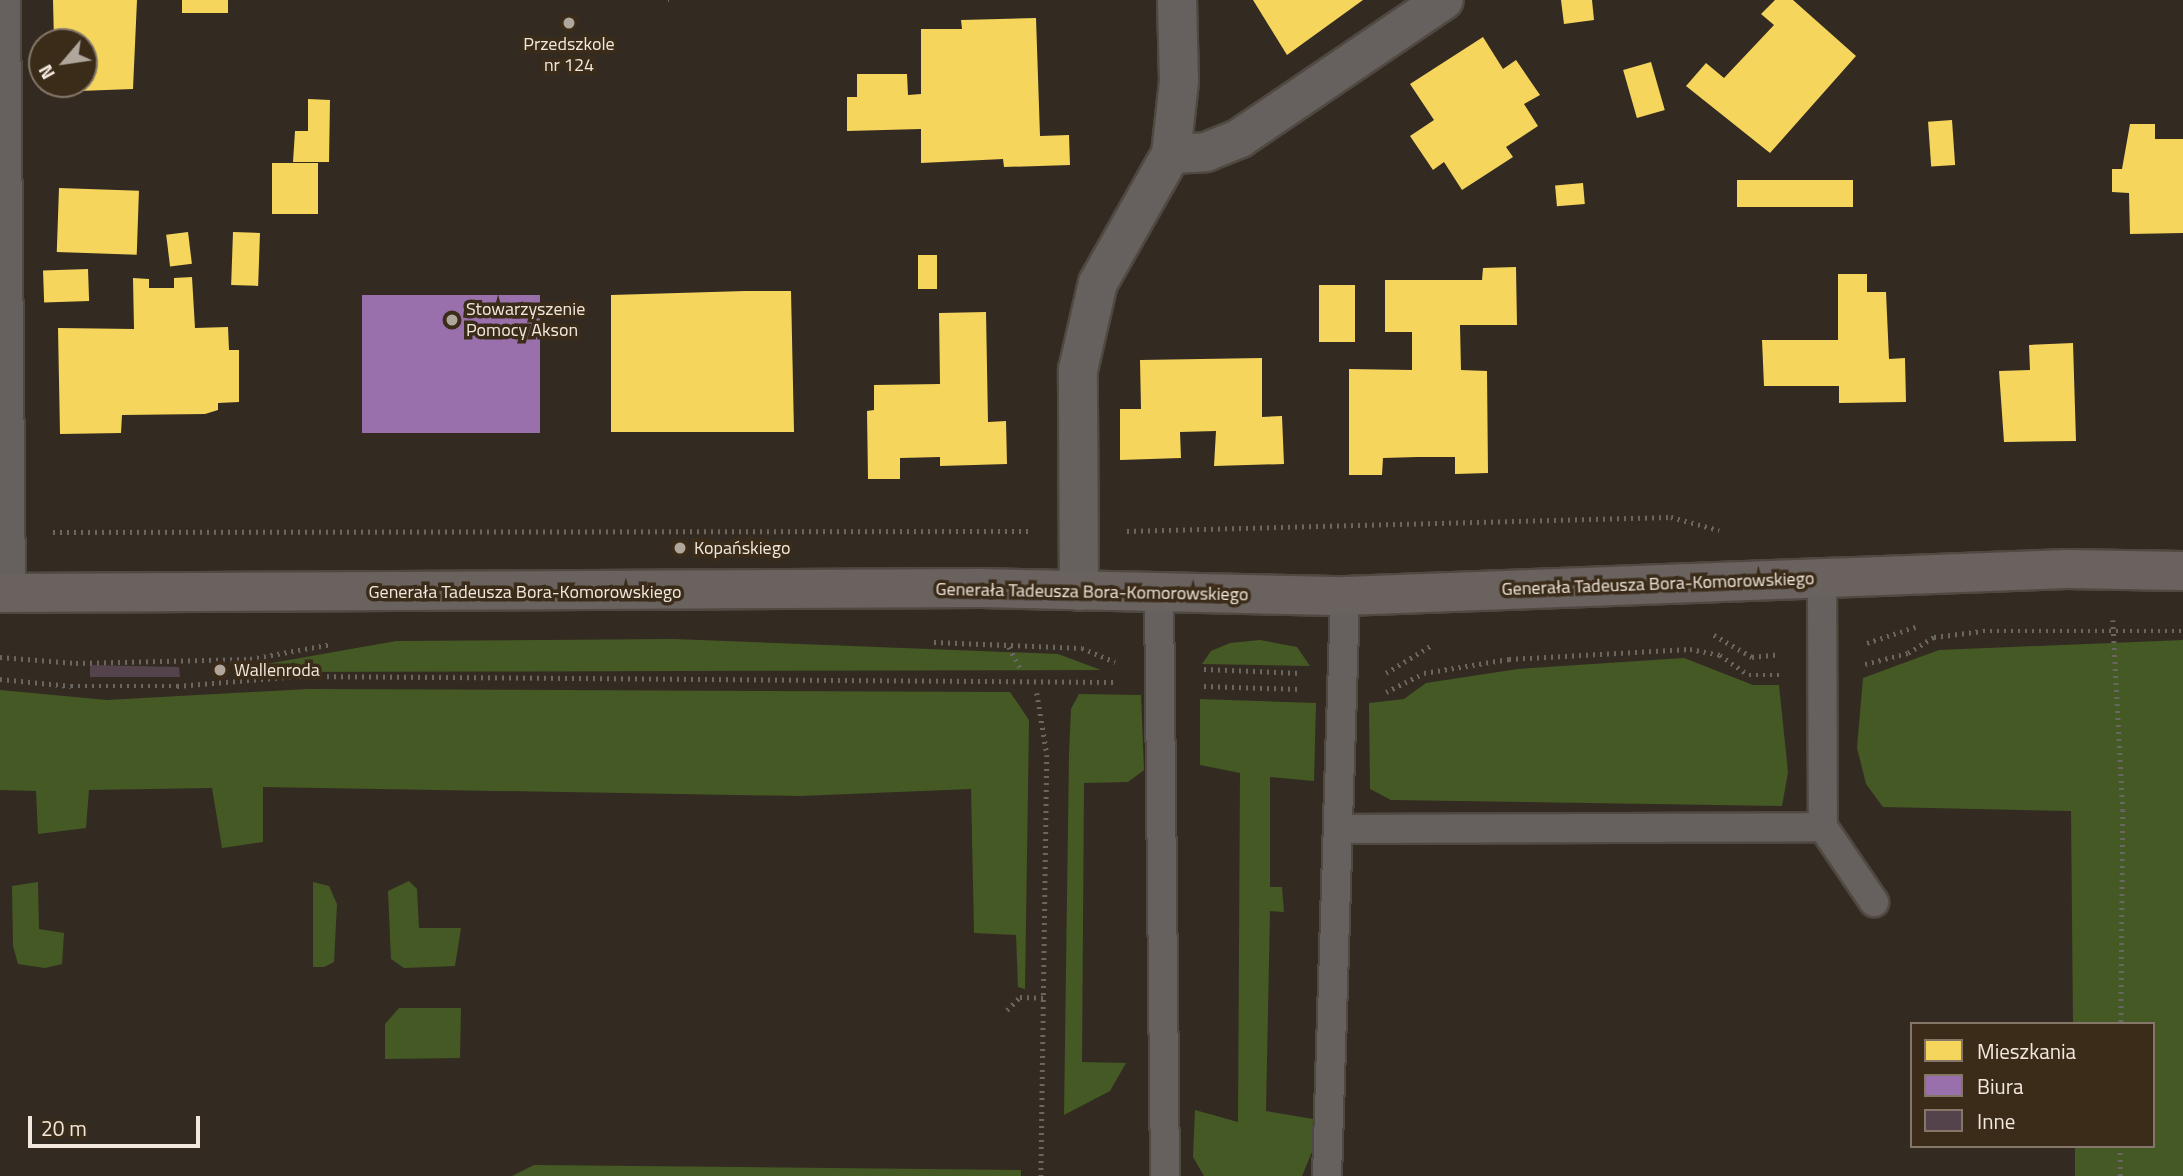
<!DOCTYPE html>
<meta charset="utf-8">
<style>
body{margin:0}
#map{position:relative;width:2183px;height:1176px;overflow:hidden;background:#332b22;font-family:"Titillium Web",sans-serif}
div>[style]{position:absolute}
.green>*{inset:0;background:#455924}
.homes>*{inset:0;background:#f6d55c;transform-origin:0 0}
.offices>*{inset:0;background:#9970ab;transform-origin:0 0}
.building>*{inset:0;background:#54434b}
.path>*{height:4.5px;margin-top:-2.25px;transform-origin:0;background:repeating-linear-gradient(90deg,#6a6662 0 2px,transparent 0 7px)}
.roads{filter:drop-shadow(2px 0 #504942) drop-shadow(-2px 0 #504942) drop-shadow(0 2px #504942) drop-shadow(0 -2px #504942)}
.lane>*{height:28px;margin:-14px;padding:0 14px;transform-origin:14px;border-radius:14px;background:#66615e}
.street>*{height:38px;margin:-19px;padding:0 19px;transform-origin:19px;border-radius:19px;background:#66615e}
.secondary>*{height:38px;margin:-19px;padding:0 19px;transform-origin:19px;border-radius:19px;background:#69625e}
.dots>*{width:19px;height:19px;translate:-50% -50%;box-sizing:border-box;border:4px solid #3b2c1a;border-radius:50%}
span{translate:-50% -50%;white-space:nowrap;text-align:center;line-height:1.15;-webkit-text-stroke:7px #3b2c1a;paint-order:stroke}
.poi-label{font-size:18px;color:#f2e8dd}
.left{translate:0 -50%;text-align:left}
.street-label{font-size:18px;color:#f2e8dd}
.legend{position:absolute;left:1910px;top:1022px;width:245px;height:126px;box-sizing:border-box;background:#3b2c1a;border:2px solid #847768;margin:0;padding:9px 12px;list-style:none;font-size:21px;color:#f2e8dd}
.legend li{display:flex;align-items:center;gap:14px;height:35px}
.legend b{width:35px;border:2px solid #847768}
.north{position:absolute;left:28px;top:28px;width:70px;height:70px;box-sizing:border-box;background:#3b2c1a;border:2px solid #847768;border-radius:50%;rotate:241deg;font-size:19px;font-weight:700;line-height:28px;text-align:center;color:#f2e8dd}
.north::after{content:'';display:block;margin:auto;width:24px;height:32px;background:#afa69c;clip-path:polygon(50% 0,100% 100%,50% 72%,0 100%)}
.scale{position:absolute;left:28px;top:1116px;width:172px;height:32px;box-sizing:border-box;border:4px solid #f2e8dd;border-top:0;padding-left:9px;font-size:21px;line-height:24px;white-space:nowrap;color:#f2e8dd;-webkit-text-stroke:5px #3b2c1a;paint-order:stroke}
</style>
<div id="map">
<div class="green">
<i style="clip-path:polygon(674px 639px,1058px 654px,1101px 670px,256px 672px,255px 666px,396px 641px)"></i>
<i style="clip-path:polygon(1260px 640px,1297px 647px,1310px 666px,1202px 664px,1211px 651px,1230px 643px)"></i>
<i style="clip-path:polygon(2183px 640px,2183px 1176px,2075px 1176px,2075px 1146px,2153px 1146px,2153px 1024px,2073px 1024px,2071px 811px,1883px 807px,1866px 784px,1857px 748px,1863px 678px,1939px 650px)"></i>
<i style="clip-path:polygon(1684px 658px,1753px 685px,1779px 685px,1788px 772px,1782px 806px,1391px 800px,1370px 789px,1369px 703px,1404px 699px,1426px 683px,1518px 669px)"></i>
<i style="clip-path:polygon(308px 689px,1010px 692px,1029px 720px,1025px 989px,1018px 987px,1016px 935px,974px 933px,971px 789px,800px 796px,263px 787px,263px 842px,222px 848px,212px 788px,89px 790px,86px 828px,38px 834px,36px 791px,0 790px,0 690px,107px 700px)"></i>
<i style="clip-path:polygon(1079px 694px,1141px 695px,1144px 770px,1128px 782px,1084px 783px,1082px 1062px,1126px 1063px,1110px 1091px,1064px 1115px,1069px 753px,1071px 709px)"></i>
<i style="clip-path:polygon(1200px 699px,1316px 703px,1314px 781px,1270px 777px,1270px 887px,1282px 887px,1284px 912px,1270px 911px,1266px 1111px,1313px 1119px,1312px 1152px,1302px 1176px,1204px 1176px,1193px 1157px,1195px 1110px,1238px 1122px,1240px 773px,1200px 765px)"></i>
<i style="clip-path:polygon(409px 881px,417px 889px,419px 928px,461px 928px,455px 966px,404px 968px,391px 959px,388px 891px)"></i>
<i style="clip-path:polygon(38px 882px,39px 929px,64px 933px,62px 964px,45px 968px,18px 964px,13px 946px,12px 886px)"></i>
<i style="clip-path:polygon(313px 882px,329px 886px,337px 904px,334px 962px,324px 967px,313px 967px)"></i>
<i style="clip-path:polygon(399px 1008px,461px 1008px,460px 1058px,385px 1059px,385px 1024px)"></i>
<i style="clip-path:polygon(534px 1165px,1021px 1170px,1021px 1176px,512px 1176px)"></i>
</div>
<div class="homes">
<i style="clip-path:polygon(53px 0,137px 0,133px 89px,79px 91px,84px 42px,54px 42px)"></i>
<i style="left:182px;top:0;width:46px;height:13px"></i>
<i style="clip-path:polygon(1253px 0,1363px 0,1287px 55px)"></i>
<i style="clip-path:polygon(1561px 0,1592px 0,1594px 20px,1564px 24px)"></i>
<i style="clip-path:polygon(1775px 0,1793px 0,1856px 56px,1770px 153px,1686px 86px,1706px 63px,1724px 78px,1774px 25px,1761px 14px)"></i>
<i style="clip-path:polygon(1036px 18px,1040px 136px,1069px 135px,1070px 165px,1004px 167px,1003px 159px,921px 163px,921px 129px,847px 131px,847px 97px,857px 97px,857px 74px,907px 74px,908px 95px,921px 94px,921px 29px,962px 29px,961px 20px)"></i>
<i style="clip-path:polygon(1483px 37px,1503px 69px,1516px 60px,1540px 95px,1524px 104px,1538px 126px,1506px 147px,1513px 157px,1462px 190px,1444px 162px,1433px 170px,1410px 136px,1434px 120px,1410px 84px)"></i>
<i style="left:1651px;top:62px;width:50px;height:29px;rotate:74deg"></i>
<i style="clip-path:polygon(308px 99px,330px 100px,329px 162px,293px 162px,295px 131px,308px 131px)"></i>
<i style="left:1952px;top:120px;width:45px;height:24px;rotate:86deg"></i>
<i style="clip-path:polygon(2130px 124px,2155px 124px,2155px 139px,2183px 139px,2183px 233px,2130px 234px,2129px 193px,2112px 192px,2112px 169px,2122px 169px)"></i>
<i style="left:272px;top:163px;width:46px;height:51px"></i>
<i style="left:1737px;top:180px;width:116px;height:27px"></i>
<i style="left:1583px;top:183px;width:21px;height:28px;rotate:85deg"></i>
<i style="left:59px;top:188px;width:80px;height:64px;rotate:2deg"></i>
<i style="left:188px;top:232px;width:32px;height:22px;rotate:83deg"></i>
<i style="left:233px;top:232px;width:27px;height:53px;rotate:2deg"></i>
<i style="left:937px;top:255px;width:34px;height:19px;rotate:90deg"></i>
<i style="clip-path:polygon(1516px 267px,1517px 325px,1460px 325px,1461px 370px,1487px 371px,1488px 473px,1455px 474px,1455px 457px,1417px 457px,1383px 458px,1382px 475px,1349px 475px,1349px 369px,1412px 370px,1412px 332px,1385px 332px,1385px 280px,1482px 280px,1483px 268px)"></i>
<i style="left:88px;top:269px;width:32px;height:45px;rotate:88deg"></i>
<i style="clip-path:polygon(1838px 274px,1867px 274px,1867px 292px,1886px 292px,1889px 359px,1905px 358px,1906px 402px,1839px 403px,1839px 386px,1764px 386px,1762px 340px,1838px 340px)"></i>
<i style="clip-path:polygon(192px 277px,195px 328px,228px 327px,229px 350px,239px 350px,239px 402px,218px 403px,218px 410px,205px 414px,122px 415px,121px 433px,60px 434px,58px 328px,134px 329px,133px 278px,149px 279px,149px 288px,174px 288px,174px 278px)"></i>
<i style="left:1319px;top:285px;width:36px;height:57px"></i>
<i style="clip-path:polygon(745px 291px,791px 291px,794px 432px,611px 432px,611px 295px)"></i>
<i style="clip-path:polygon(986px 312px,988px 422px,1006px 421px,1007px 464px,940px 466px,940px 457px,900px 458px,900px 479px,868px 479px,867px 411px,874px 410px,874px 385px,940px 384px,939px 313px)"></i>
<i style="clip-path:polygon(2073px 343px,2076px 441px,2004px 442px,1999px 371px,2030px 370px,2029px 345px)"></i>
<i style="clip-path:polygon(1262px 358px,1262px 417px,1282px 416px,1284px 464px,1214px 466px,1216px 431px,1180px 432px,1181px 458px,1120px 460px,1120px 409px,1141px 409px,1140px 360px)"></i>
</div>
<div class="offices">
<i style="left:540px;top:295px;width:138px;height:178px;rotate:90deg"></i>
</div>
<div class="building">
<i style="clip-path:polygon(90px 665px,179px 667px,180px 677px,90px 677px)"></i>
</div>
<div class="path">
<i style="left:668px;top:0;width:1px"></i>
<i style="left:1127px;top:531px;width:544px;rotate:-1.47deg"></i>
<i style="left:1671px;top:517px;width:50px;rotate:15.2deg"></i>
<i style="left:53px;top:532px;width:978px;rotate:-0.06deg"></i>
<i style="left:2113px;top:620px;width:190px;rotate:87deg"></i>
<i style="left:2123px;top:810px;width:214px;rotate:90.5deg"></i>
<i style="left:1714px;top:635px;width:44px;rotate:30.1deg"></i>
<i style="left:1752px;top:657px;width:27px;rotate:-6deg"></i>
<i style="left:934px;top:642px;width:148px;rotate:2.3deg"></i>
<i style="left:1082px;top:648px;width:36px;rotate:23deg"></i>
<i style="left:1867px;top:643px;width:51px;rotate:-18.4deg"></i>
<i style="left:1009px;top:647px;width:27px;rotate:62deg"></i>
<i style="left:0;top:657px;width:76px;rotate:4.5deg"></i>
<i style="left:76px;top:663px;width:174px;rotate:-1.3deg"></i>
<i style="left:250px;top:659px;width:83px;rotate:-10.4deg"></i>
<i style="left:1865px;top:664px;width:44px;rotate:-14.3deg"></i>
<i style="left:1908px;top:653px;width:31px;rotate:-32deg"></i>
<i style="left:1934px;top:637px;width:49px;rotate:-7deg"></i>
<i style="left:1983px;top:631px;width:200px"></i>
<i style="left:1204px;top:669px;width:96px;rotate:2.4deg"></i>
<i style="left:1386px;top:673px;width:52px;rotate:-31.5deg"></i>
<i style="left:0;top:679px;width:71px;rotate:5.6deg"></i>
<i style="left:71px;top:686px;width:106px"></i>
<i style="left:177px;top:686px;width:122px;rotate:-4.7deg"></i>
<i style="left:299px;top:676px;width:815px;rotate:0.42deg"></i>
<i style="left:1204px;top:686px;width:96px;rotate:1.8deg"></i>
<i style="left:1386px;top:692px;width:42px;rotate:-26.6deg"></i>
<i style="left:1424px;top:673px;width:86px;rotate:-9.4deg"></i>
<i style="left:1509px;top:659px;width:181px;rotate:-3.2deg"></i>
<i style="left:1690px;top:649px;width:31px;rotate:11deg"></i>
<i style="left:1720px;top:655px;width:35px;rotate:35deg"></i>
<i style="left:1749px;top:675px;width:31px"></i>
<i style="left:1037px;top:693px;width:63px;rotate:80.8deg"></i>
<i style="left:1047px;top:755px;width:421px;rotate:90.8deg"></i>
<i style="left:1007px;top:1010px;width:18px;rotate:-45deg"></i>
<i style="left:1020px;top:997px;width:24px;rotate:2deg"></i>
<i style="left:2120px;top:1176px;width:30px;rotate:-90deg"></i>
</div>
<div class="roads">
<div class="lane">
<i style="left:1822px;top:578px;width:249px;rotate:89.8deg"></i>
<i style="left:1823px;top:827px;width:91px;rotate:55.8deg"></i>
<i style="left:1159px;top:594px;width:582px;rotate:89.41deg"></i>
<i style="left:1340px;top:829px;width:483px;rotate:-0.2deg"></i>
<i style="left:1327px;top:1176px;width:580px;rotate:-88.22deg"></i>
</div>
<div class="street">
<i style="left:1px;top:0;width:593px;rotate:89.52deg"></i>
<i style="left:1171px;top:154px;width:35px;rotate:-3deg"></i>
<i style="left:1206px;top:152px;width:37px;rotate:-22deg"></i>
<i style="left:1240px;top:138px;width:246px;rotate:-34.1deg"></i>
<i style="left:1079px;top:591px;width:221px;rotate:-90.3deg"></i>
<i style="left:1078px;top:370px;width:89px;rotate:-77.1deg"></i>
<i style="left:1098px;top:283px;width:148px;rotate:-60.5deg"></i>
<i style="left:1171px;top:154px;width:73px;rotate:-83.7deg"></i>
<i style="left:1179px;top:81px;width:81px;rotate:-91.4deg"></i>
</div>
<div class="secondary">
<i style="left:0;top:593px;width:981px;rotate:-0.29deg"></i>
<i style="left:981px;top:588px;width:364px;rotate:1.3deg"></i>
<i style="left:1345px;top:596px;width:723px;rotate:-2.14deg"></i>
<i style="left:2067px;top:569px;width:116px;rotate:1deg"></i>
</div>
</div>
<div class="dots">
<i style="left:569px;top:23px;background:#afa69c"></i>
<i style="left:452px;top:320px;background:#afa69c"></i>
<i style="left:680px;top:548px;background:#afa69c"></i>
<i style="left:220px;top:670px;background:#afa69c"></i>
</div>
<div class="poi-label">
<span style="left:569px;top:55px">Przedszkole<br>nr 124</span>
<span class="left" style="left:466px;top:320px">Stowarzyszenie<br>Pomocy Akson</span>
<span class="left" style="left:694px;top:548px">Kopańskiego</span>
<span class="left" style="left:234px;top:670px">Wallenroda</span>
</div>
<div class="street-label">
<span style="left:1658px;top:584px;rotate:-2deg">Generała Tadeusza Bora-Komorowskiego</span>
<span style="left:525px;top:592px">Generała Tadeusza Bora-Komorowskiego</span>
<span style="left:1092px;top:592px;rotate:1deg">Generała Tadeusza Bora-Komorowskiego</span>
</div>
<ul class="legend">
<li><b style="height:19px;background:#f6d55c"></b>Mieszkania</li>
<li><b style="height:19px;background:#9970ab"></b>Biura</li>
<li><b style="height:19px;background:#54434b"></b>Inne</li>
</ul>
<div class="north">N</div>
<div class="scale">20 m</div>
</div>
